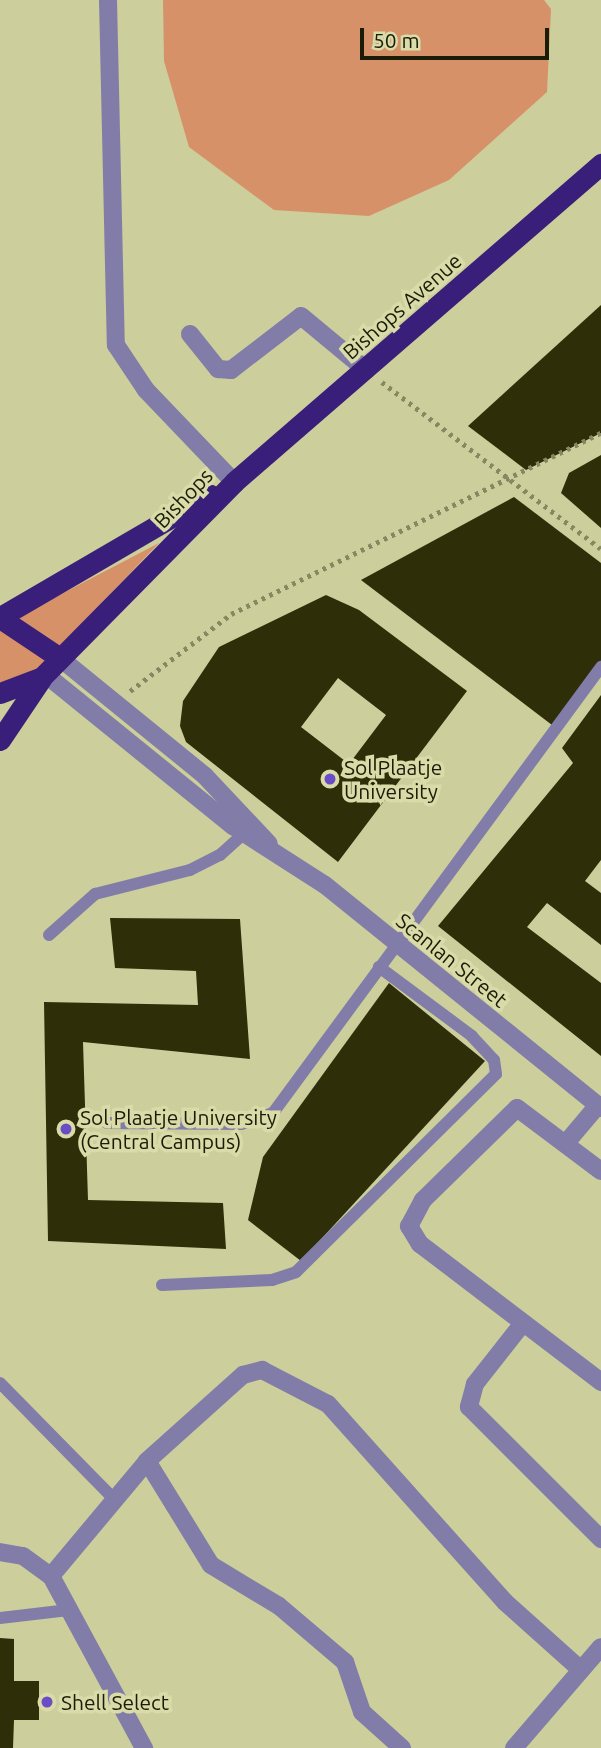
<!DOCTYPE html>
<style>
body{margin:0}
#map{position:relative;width:601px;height:1748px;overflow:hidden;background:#ccce9b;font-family:Ubuntu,sans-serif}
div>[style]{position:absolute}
.green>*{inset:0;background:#d79169}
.building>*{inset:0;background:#2e2e09}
.path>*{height:4.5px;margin-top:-2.25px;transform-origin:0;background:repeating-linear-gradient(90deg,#868861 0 3.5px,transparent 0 8.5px)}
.lane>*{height:12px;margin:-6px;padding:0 6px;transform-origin:6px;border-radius:6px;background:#827da8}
.street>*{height:18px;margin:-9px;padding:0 9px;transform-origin:9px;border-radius:9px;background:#827da8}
.highway>*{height:21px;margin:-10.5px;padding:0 10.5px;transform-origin:10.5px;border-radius:10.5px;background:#391f79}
.dots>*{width:19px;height:19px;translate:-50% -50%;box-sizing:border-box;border:4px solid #d9dba8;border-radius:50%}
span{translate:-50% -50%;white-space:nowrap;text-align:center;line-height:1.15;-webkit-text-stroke:7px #d9dba8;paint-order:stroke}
.street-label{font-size:21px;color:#1b1c08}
.poi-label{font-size:21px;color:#1b1c08}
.left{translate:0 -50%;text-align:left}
.scale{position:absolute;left:360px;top:28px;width:189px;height:32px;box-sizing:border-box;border:4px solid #1b1c08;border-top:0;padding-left:9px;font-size:21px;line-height:24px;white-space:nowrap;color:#1b1c08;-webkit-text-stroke:5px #d9dba8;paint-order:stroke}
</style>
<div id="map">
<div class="green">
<i style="clip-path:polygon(163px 0,544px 0,551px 9px,547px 92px,449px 180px,369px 216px,274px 210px,189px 147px,164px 61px)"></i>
<i style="clip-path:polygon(159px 543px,40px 667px,0 684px,0 626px)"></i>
</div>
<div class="building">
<i style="clip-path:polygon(601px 305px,601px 433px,526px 470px,468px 426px)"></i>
<i style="clip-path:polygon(601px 455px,601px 528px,561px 493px,569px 473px)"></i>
<i style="clip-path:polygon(514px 497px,601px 563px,601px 661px,552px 725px,361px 580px)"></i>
<i style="clip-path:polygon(evenodd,326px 595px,359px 610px,467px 691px,338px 862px,186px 742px,180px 726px,183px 701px,219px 647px,326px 595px,338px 678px,386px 715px,349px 764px,301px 727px,338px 678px)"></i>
<i style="clip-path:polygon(601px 695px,601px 860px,585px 881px,601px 893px,601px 945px,547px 903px,527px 927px,601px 983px,601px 1056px,438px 926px,573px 763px,562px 748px)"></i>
<i style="clip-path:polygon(110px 918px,240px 919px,250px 1059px,83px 1042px,88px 1200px,223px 1203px,226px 1249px,48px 1241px,44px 1002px,198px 1005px,196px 971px,115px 968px)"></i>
<i style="clip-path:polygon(389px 983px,485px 1061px,301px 1261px,248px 1220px,263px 1157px)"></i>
<i style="clip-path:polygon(0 1638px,14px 1639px,14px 1681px,39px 1681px,39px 1720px,14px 1720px,13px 1748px,0 1748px)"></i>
</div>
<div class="path">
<i style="left:382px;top:382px;width:275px;rotate:37.3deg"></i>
<i style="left:130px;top:691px;width:127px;rotate:-37.3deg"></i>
<i style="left:231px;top:614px;width:412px;rotate:-26.1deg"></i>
</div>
<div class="lane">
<i style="left:49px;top:935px;width:62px;rotate:-41.7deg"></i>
<i style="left:95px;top:894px;width:98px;rotate:-14.2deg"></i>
<i style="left:190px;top:870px;width:34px;rotate:-27deg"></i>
<i style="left:220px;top:855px;width:40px;rotate:-42deg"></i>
<i style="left:107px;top:1123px;width:134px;rotate:0.4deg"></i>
<i style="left:241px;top:1124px;width:34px;rotate:-19deg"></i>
<i style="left:273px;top:1113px;width:554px;rotate:-53.67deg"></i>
<i style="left:162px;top:1285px;width:110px;rotate:-2.6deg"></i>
<i style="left:272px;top:1280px;width:25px;rotate:-18deg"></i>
<i style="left:296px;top:1272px;width:281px;rotate:-44.7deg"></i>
<i style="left:496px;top:1074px;width:14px;rotate:-98deg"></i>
<i style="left:494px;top:1060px;width:33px;rotate:-133deg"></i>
<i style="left:472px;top:1036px;width:116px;rotate:-143.4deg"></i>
<i style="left:0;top:1383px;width:164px;rotate:45.5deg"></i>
<i style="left:0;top:1618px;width:69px;rotate:-6.6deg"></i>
</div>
<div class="street">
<i style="left:108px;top:0;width:345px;rotate:88.7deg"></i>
<i style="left:116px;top:345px;width:54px;rotate:56.3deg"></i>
<i style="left:146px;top:390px;width:127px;rotate:46.3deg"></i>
<i style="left:190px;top:334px;width:45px;rotate:51.3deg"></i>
<i style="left:218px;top:369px;width:13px;rotate:4deg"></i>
<i style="left:231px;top:370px;width:88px;rotate:-37.6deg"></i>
<i style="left:301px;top:316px;width:85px;rotate:39.7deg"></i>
<i style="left:60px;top:658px;width:187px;rotate:39.1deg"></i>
<i style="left:205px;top:776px;width:93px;rotate:46.7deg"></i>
<i style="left:45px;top:674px;width:242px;rotate:39deg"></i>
<i style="left:233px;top:826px;width:109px;rotate:32.7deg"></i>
<i style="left:325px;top:885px;width:355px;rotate:38.9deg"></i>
<i style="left:566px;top:1143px;width:50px;rotate:-49.9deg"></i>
<i style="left:601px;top:1171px;width:105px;rotate:-143.1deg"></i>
<i style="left:517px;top:1108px;width:132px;rotate:135.6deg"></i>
<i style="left:423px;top:1200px;width:30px;rotate:118deg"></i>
<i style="left:409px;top:1226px;width:21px;rotate:59deg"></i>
<i style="left:420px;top:1244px;width:228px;rotate:37.3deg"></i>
<i style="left:523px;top:1323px;width:78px;rotate:128.2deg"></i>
<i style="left:475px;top:1384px;width:24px;rotate:105deg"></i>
<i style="left:469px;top:1407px;width:187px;rotate:45deg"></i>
<i style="left:147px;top:1461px;width:122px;rotate:58.4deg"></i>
<i style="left:211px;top:1565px;width:79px;rotate:31.1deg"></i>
<i style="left:279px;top:1606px;width:87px;rotate:40.3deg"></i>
<i style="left:345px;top:1662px;width:53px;rotate:71.2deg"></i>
<i style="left:362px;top:1712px;width:54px;rotate:42deg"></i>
<i style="left:0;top:1552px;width:23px;rotate:10deg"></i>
<i style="left:23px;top:1556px;width:34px;rotate:36deg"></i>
<i style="left:51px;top:1576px;width:196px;rotate:61.6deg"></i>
<i style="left:51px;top:1576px;width:150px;rotate:-50.1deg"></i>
<i style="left:147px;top:1461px;width:129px;rotate:-41.9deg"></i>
<i style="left:243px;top:1375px;width:20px;rotate:-15deg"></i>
<i style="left:262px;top:1370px;width:74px;rotate:27.3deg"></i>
<i style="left:328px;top:1404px;width:266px;rotate:48.2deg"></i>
<i style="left:505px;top:1602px;width:102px;rotate:41.8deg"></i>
<i style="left:514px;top:1748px;width:133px;rotate:-49.3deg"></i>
</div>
<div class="highway">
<i style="left:0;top:617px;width:243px;rotate:-30.2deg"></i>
<i style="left:0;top:618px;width:72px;rotate:33.7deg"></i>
<i style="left:0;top:693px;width:45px;rotate:-20.9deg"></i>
<i style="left:42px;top:677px;width:274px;rotate:-45.4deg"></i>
<i style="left:234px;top:482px;width:486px;rotate:-40.9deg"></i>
<i style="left:0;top:740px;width:73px;rotate:-56.1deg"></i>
</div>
<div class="dots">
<i style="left:330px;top:779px;background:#6a4dc6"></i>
<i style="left:66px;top:1129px;background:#6a4dc6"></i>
<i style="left:47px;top:1702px;background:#6a4dc6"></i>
</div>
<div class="street-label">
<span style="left:402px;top:306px;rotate:-41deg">Bishops Avenue</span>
<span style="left:183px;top:498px;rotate:-46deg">Bishops</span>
<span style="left:452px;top:960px;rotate:39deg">Scanlan Street</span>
</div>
<div class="poi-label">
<span class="left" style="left:344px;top:779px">Sol Plaatje<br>University</span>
<span class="left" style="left:80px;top:1129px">Sol Plaatje University<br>(Central Campus)</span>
<span class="left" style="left:61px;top:1702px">Shell Select</span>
</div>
<div class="scale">50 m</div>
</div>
